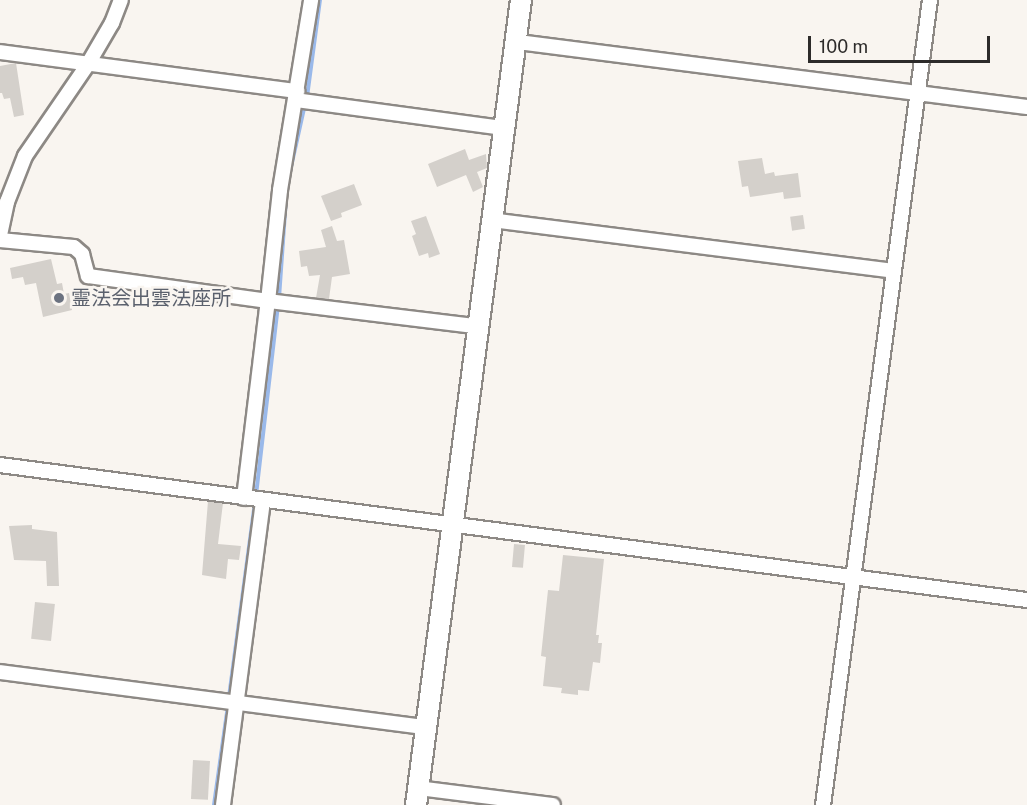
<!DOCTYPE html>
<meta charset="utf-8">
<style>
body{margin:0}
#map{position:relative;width:1027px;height:805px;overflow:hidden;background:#f9f5f0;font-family:"Public Sans","Noto Sans JP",sans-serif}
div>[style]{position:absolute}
.stream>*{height:4px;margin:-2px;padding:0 2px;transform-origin:2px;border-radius:2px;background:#9ab9ea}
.building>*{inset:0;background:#d4d0cb;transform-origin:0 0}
.roads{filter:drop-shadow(2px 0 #8d8985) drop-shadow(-2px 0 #8d8985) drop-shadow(0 2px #8d8985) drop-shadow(0 -2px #8d8985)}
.street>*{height:14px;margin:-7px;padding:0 7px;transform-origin:7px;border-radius:7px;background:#fff}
.secondary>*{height:20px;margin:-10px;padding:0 10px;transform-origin:10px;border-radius:10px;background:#fff}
.dots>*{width:16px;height:16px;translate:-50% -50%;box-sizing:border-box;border:3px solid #f9f5f0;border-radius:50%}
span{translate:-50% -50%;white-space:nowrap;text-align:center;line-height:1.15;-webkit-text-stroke:5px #f9f5f0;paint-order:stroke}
.worship-label{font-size:20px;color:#5b616d}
.left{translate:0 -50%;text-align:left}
.scale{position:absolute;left:808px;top:36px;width:182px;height:27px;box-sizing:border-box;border:3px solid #2d2b2a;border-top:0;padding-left:8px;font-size:18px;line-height:21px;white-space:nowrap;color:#2d2b2a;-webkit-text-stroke:4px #f9f5f0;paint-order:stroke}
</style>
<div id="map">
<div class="stream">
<i style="left:307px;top:97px;width:98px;rotate:-82.4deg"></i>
<i style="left:287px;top:185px;width:83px;rotate:-77.5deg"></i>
<i style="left:279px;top:298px;width:100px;rotate:-86deg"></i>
<i style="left:256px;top:495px;width:190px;rotate:-83.4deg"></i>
<i style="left:229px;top:697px;width:196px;rotate:-82.4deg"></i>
<i style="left:214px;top:805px;width:101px;rotate:-82deg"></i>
</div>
<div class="building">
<i style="clip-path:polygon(16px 63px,24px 115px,14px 117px,10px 98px,4px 99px,2px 93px,0 93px,0 66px)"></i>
<i style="clip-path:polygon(465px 149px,469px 160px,486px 154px,487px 168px,477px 172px,483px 187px,473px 192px,466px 175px,437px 187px,428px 164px)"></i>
<i style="clip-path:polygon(762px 158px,765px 174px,774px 172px,775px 176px,798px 173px,801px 197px,784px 199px,783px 192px,750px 197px,748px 186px,742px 187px,738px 161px)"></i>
<i style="clip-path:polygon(354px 184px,362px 205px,341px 213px,342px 217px,331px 221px,321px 196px)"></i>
<i style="left:803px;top:215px;width:14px;height:13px;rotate:82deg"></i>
<i style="clip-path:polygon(426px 216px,440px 254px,429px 258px,428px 253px,419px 256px,412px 236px,416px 234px,411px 221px)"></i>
<i style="clip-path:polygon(332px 226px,337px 241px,344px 240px,350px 274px,332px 277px,329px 299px,316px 298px,320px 275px,309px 276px,307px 266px,301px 267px,299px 251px,326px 247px,321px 230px)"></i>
<i style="clip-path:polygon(51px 259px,57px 284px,62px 283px,64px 294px,69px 293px,72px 310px,43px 317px,36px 283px,25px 285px,23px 277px,12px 279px,10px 268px)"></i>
<i style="clip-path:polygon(208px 501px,223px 503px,218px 544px,241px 546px,239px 560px,228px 559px,226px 579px,202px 575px)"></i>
<i style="clip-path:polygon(32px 525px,32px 529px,57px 532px,59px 586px,47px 586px,46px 561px,14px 560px,9px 526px)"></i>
<i style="left:514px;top:544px;width:11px;height:23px;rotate:5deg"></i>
<i style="clip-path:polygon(563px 555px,604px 559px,596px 635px,599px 635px,598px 643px,602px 643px,600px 663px,593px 662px,589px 691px,578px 690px,578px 695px,561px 693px,562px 688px,543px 686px,546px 657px,541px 656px,548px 590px,559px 591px)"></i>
<i style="left:35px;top:602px;width:20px;height:37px;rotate:6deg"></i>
<i style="left:193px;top:760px;width:17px;height:39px;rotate:3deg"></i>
</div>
<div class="roads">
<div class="street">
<i style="left:516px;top:39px;width:4px;rotate:56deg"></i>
<i style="left:518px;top:42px;width:513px;rotate:7.28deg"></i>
<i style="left:0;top:52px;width:300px;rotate:7.5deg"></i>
<i style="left:296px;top:100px;width:210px;rotate:7.7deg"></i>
<i style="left:491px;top:220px;width:405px;rotate:7.2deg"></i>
<i style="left:0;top:235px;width:34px;rotate:-78deg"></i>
<i style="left:7px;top:202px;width:49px;rotate:-68.6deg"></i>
<i style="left:25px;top:156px;width:112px;rotate:-55.6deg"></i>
<i style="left:88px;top:64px;width:48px;rotate:-59.7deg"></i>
<i style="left:112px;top:23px;width:25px;rotate:-69deg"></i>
<i style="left:0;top:240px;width:74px;rotate:5.4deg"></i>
<i style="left:74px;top:247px;width:11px;rotate:41deg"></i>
<i style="left:82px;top:254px;width:23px;rotate:75deg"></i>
<i style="left:88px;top:276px;width:182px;rotate:7.9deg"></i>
<i style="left:268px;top:301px;width:112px;rotate:-83.8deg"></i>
<i style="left:280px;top:190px;width:193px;rotate:-80.7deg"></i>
<i style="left:0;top:465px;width:1036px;rotate:7.49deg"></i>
<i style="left:244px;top:498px;width:198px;rotate:-83.1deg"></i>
<i style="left:268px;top:301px;width:209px;rotate:6.9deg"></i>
<i style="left:0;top:672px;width:430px;rotate:7.4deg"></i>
<i style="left:418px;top:788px;width:136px;rotate:7.2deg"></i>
<i style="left:223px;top:805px;width:307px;rotate:-82.5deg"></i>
<i style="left:823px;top:805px;width:812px;rotate:-82.43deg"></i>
</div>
<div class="secondary">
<i style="left:416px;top:805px;width:812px;rotate:-82.57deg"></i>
</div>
</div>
<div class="dots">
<i style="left:59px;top:298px;background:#6b7280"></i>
</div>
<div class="worship-label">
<span class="left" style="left:71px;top:298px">霊法会出雲法座所</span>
</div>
<div class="scale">100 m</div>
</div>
